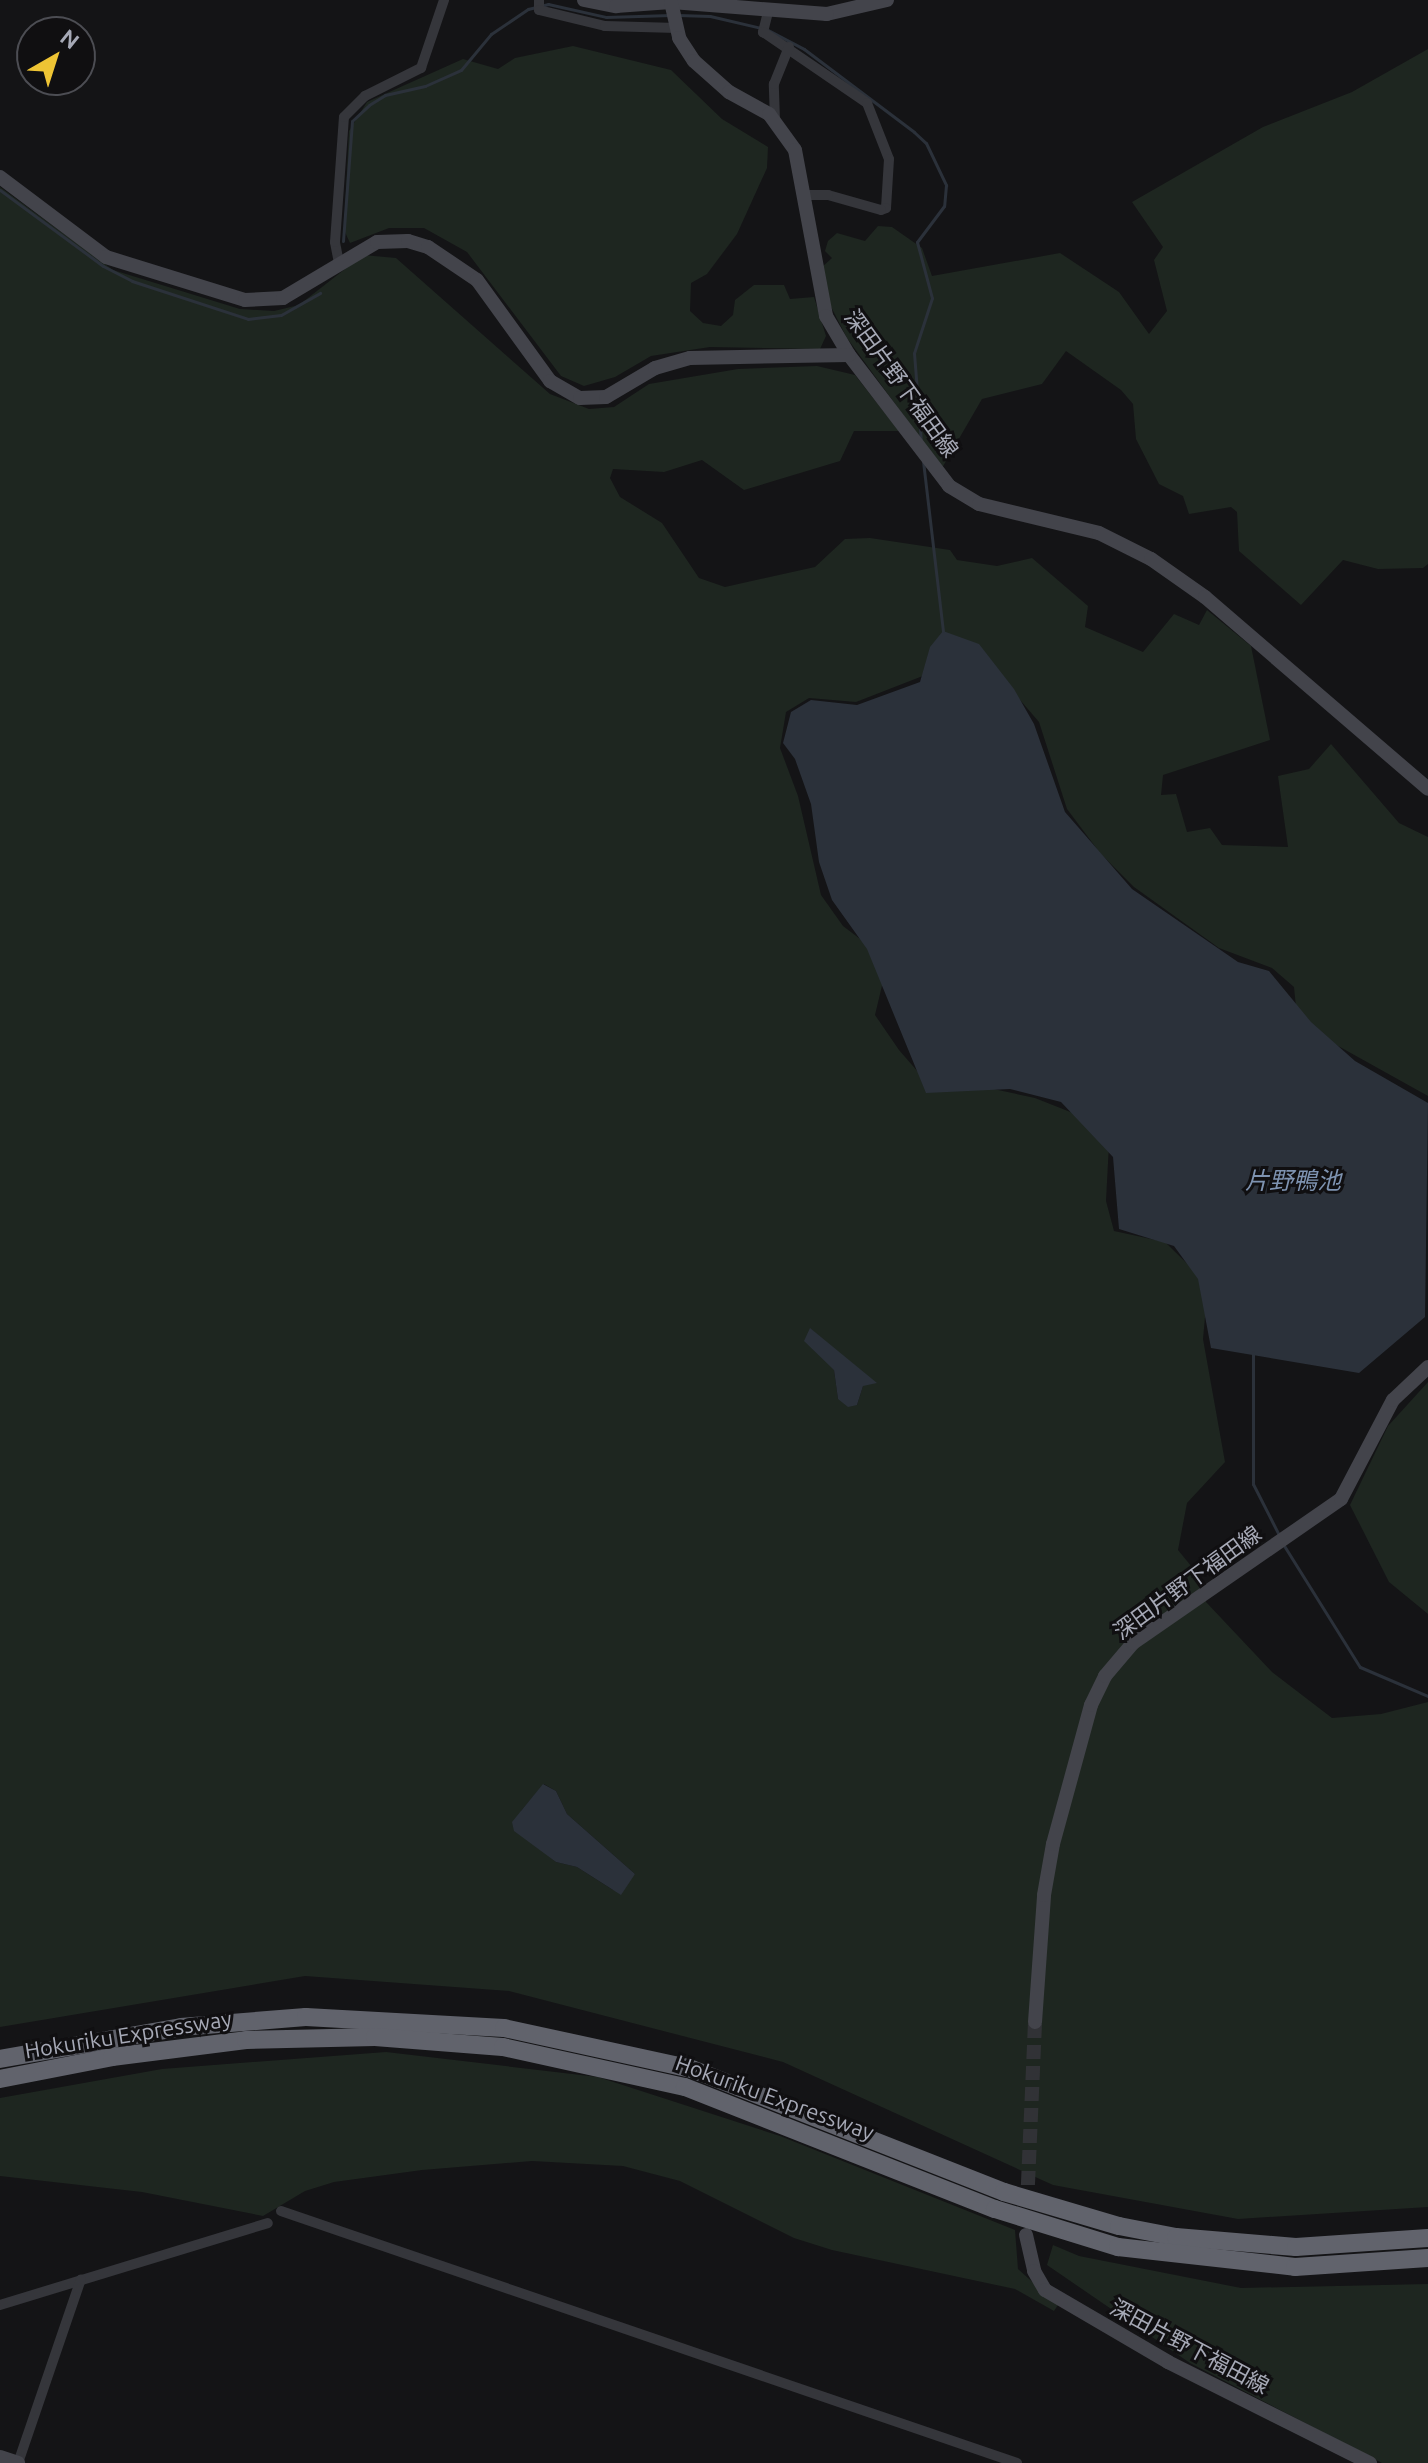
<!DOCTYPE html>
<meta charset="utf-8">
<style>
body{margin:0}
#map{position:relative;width:1428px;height:2463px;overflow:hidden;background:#141416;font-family:Ubuntu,"Noto Sans JP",sans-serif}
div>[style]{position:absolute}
.green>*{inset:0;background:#1e2620}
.water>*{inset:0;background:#2b313a}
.stream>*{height:3px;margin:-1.5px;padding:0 1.5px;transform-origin:1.5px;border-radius:1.5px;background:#2b313a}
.secondary-tunnel>*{height:14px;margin-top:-7px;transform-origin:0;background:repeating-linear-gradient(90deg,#313236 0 14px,transparent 0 21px)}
.street>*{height:10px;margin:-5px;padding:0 5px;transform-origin:5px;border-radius:5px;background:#35363b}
.secondary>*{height:14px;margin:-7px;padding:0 7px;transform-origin:7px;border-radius:7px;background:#43444b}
.highway>*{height:18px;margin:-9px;padding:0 9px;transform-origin:9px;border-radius:9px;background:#61636c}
span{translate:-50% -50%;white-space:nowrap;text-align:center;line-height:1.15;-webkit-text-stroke:6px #100f11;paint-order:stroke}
.street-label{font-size:22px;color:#a6a9b6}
.water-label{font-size:24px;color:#7e93b1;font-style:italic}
.north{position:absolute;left:16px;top:16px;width:80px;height:80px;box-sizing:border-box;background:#100f11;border:2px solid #4c4d53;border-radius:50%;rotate:39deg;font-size:22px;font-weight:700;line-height:32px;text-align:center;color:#a6a9b6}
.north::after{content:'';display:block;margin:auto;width:28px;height:36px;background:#eec434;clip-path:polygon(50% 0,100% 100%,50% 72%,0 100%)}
</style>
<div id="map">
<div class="green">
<i style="clip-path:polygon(573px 46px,671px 70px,722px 119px,768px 147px,767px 168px,737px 234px,707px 274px,691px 283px,690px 311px,703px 323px,721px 326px,733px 315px,735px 300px,754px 285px,784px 285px,790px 299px,814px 297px,826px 336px,820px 349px,710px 347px,651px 356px,615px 377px,584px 386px,561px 376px,467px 252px,424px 228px,389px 228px,350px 243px,344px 230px,349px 131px,367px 102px,463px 59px,498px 69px,515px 58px)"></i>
<i style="clip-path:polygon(1428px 49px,1428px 564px,1423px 568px,1378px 569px,1343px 560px,1301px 605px,1239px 551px,1237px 512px,1231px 507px,1189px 514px,1183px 496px,1159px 484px,1136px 439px,1133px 404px,1121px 390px,1066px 351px,1042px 384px,982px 399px,942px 468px,847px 338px,826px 297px,822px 267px,832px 258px,825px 251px,828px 241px,837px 233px,865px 241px,878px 226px,892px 227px,922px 248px,932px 276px,1060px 253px,1119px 292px,1149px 334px,1167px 311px,1154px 260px,1163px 247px,1132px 202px,1263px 127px,1352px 92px)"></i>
<i style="clip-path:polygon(evenodd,0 187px,113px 270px,240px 309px,274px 311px,299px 305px,363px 255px,396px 258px,550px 394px,589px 409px,614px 407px,649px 384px,738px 369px,817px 366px,855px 375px,899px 431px,854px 431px,840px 461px,744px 490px,702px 460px,664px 472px,613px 469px,610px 478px,620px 497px,662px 523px,699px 578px,725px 587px,815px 567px,845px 539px,870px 538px,950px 550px,957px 560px,997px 566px,1032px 558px,1088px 606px,1085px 627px,1143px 652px,1174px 614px,1199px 625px,1207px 610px,1251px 646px,1270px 740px,1163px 775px,1161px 795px,1176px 794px,1187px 832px,1210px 828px,1222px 845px,1288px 847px,1278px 776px,1309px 769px,1331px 744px,1399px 823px,1428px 837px,1428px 1096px,1322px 1037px,1297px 1017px,1294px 987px,1272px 968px,1219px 948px,1134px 887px,1100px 853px,1067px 809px,1039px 722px,991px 666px,933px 672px,856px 702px,809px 698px,786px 712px,780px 748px,798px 796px,821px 895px,843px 926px,876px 951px,886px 969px,875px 1015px,899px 1050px,919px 1073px,1035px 1098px,1088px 1119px,1109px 1144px,1106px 1201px,1114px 1231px,1165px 1242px,1208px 1284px,1203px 1339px,1225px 1462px,1187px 1503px,1178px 1550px,1205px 1583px,1206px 1602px,1272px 1672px,1332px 1718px,1381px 1714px,1428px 1702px,1428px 2207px,1238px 2219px,1053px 2185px,783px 2062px,509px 1991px,305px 1976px,0 2027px,0 187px,834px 1370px,863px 1386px,857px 1405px,838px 1399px,834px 1370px,0 187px,544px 1784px,556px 1791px,567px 1814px,635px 1874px,613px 1890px,577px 1867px,556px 1862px,539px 1848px,521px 1811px,544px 1784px)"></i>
<i style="clip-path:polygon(1428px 1382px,1428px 1614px,1389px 1582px,1350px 1505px,1388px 1426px)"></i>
<i style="clip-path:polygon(386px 2052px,598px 2077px,780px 2136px,1015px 2230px,1018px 2269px,1058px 2305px,1054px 2311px,1015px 2289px,832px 2250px,794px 2238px,680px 2181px,623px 2166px,532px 2161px,422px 2170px,334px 2182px,305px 2191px,263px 2216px,142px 2192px,0 2176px,0 2098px,162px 2069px)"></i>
<i style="clip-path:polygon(1053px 2245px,1079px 2256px,1241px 2288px,1428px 2284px,1428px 2463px,1382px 2463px,1190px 2363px,1047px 2265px)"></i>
</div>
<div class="water">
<i style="clip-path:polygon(943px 631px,979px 644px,1014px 689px,1034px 724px,1065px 812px,1132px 889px,1238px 962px,1269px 971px,1311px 1022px,1355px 1061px,1428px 1103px,1425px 1317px,1359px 1373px,1211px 1348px,1198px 1279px,1174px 1246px,1119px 1229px,1113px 1157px,1061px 1102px,1010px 1089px,926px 1093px,867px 949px,832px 900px,819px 862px,811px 804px,795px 759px,783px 743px,791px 712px,811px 700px,857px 705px,920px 682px,930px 647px)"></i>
<i style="clip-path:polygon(810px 1328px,877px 1383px,863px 1386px,857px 1405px,848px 1407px,838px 1399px,834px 1370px,804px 1341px)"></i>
<i style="clip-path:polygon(543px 1784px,556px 1791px,567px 1814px,635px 1874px,621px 1895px,577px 1867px,556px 1862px,514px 1831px,512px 1822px)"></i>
</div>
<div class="stream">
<i style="left:678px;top:15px;width:32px;rotate:2deg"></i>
<i style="left:710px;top:16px;width:52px;rotate:13.2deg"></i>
<i style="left:768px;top:30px;width:41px;rotate:27.8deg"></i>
<i style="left:804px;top:49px;width:138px;rotate:37deg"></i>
<i style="left:914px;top:132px;width:16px;rotate:43deg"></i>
<i style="left:926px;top:143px;width:47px;rotate:64.5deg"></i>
<i style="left:946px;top:185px;width:21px;rotate:95deg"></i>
<i style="left:944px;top:206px;width:45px;rotate:126.9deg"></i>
<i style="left:917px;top:242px;width:58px;rotate:75deg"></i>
<i style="left:932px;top:298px;width:58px;rotate:108.1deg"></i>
<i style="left:914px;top:353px;width:88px;rotate:85.5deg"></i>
<i style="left:0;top:190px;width:128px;rotate:36.4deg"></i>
<i style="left:103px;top:266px;width:33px;rotate:27deg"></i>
<i style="left:132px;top:281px;width:122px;rotate:18.1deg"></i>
<i style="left:248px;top:319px;width:33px;rotate:-7deg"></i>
<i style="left:281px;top:315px;width:45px;rotate:-29.4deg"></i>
<i style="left:343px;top:241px;width:120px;rotate:-85.7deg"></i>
<i style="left:352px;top:121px;width:23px;rotate:-43deg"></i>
<i style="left:369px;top:105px;width:19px;rotate:-32deg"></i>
<i style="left:385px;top:95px;width:41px;rotate:-12.7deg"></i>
<i style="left:425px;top:86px;width:39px;rotate:-24deg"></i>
<i style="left:461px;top:70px;width:47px;rotate:-50.2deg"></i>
<i style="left:491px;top:34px;width:45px;rotate:-34deg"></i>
<i style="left:528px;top:9px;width:21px;rotate:-14deg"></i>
<i style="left:548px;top:4px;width:59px;rotate:12.6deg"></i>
<i style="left:606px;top:17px;width:65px;rotate:-1.8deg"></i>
<i style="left:923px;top:461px;width:171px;rotate:83.3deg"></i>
<i style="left:1253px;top:1352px;width:132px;rotate:90deg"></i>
<i style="left:1253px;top:1484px;width:59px;rotate:63deg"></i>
<i style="left:1283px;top:1544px;width:145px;rotate:58deg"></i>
<i style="left:1360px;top:1667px;width:74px;rotate:23.1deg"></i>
</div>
<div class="secondary-tunnel">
<i style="left:1027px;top:2206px;width:184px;rotate:-87.5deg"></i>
</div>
<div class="street">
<i style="left:539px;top:0;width:10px;rotate:90deg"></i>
<i style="left:539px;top:10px;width:68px;rotate:13.6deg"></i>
<i style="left:605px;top:26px;width:72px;rotate:1.6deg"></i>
<i style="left:768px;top:12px;width:21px;rotate:104deg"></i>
<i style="left:763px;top:32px;width:126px;rotate:34.3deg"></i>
<i style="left:867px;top:103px;width:60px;rotate:68.6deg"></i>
<i style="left:889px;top:159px;width:49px;rotate:93.5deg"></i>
<i style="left:886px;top:208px;width:5px;rotate:158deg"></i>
<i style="left:881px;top:210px;width:55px;rotate:-164.2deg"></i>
<i style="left:828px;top:195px;width:23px;rotate:180deg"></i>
<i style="left:775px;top:120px;width:36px;rotate:-92deg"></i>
<i style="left:774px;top:84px;width:40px;rotate:-68deg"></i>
<i style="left:339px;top:263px;width:21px;rotate:-101deg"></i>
<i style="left:335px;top:242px;width:125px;rotate:-85.9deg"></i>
<i style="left:344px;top:117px;width:30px;rotate:-45deg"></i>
<i style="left:365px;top:96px;width:63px;rotate:-26.6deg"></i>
<i style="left:421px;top:68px;width:72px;rotate:-71.3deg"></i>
<i style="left:281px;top:2211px;width:778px;rotate:18.9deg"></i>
<i style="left:0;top:2305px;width:280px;rotate:-17deg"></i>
<i style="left:18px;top:2463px;width:194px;rotate:-71.1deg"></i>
</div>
<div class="secondary">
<i style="left:584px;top:0;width:33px;rotate:11deg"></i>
<i style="left:616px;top:6px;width:55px;rotate:-4.2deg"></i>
<i style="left:887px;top:0;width:62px;rotate:166.9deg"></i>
<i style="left:827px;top:14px;width:156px;rotate:-175.6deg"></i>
<i style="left:671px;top:2px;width:37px;rotate:77deg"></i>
<i style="left:679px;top:38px;width:27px;rotate:57deg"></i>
<i style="left:694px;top:61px;width:47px;rotate:41.5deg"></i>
<i style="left:729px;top:92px;width:46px;rotate:28.8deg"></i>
<i style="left:769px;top:114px;width:44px;rotate:54.2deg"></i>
<i style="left:795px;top:150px;width:169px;rotate:79.4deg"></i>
<i style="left:826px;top:316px;width:45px;rotate:59.5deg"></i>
<i style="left:849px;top:355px;width:165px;rotate:52.6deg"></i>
<i style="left:949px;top:486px;width:35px;rotate:31deg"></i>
<i style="left:979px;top:504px;width:123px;rotate:13.6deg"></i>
<i style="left:1099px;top:533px;width:58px;rotate:26.6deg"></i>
<i style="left:1151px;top:559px;width:66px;rotate:35.1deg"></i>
<i style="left:1205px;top:597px;width:294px;rotate:40.7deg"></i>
<i style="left:0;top:177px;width:133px;rotate:37deg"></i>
<i style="left:106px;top:257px;width:145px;rotate:17.2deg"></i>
<i style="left:245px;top:300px;width:38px;rotate:-3deg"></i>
<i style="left:283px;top:298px;width:109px;rotate:-30.8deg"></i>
<i style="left:377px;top:242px;width:31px;rotate:-2deg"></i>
<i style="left:408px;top:241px;width:21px;rotate:17deg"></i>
<i style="left:428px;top:247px;width:59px;rotate:34deg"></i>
<i style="left:477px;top:280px;width:125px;rotate:54.1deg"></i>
<i style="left:550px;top:381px;width:34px;rotate:30deg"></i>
<i style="left:580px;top:398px;width:26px;rotate:-2deg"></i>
<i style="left:606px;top:397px;width:57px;rotate:-30.6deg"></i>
<i style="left:655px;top:368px;width:36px;rotate:-16deg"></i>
<i style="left:690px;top:358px;width:159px;rotate:-1.1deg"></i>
<i style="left:1035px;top:2022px;width:127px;rotate:-85.9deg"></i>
<i style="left:1044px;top:1895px;width:52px;rotate:-80deg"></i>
<i style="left:1053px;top:1844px;width:144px;rotate:-74.7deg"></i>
<i style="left:1091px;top:1705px;width:32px;rotate:-64deg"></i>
<i style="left:1105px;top:1676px;width:43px;rotate:-49.7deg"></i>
<i style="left:1133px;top:1643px;width:253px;rotate:-34.7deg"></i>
<i style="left:1341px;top:1499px;width:112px;rotate:-62.3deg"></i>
<i style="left:1393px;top:1400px;width:48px;rotate:-43.3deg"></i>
<i style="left:1026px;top:2235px;width:37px;rotate:77deg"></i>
<i style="left:1034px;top:2271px;width:22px;rotate:60deg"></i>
<i style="left:1045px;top:2290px;width:143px;rotate:30.3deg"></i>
<i style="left:1168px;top:2362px;width:226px;rotate:26.6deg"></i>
<i style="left:0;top:2457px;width:19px;rotate:18deg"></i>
</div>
<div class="highway">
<i style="left:0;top:2059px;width:184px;rotate:-10deg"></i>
<i style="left:181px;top:2027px;width:125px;rotate:-4.6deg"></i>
<i style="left:306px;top:2017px;width:198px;rotate:3.2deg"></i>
<i style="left:504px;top:2028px;width:192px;rotate:12.3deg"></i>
<i style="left:692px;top:2069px;width:335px;rotate:21.5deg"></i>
<i style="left:1004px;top:2192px;width:120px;rotate:16.5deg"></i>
<i style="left:1119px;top:2226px;width:58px;rotate:10.9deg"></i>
<i style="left:1176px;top:2237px;width:120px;rotate:4.8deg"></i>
<i style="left:1296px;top:2247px;width:132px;rotate:-3.9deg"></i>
<i style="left:0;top:2079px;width:114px;rotate:-11.1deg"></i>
<i style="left:112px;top:2057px;width:135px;rotate:-7.2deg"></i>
<i style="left:246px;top:2040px;width:129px;rotate:-1.3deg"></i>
<i style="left:375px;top:2037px;width:128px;rotate:4.5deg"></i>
<i style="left:503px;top:2047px;width:186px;rotate:12.4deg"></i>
<i style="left:685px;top:2087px;width:333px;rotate:21.5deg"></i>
<i style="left:995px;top:2209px;width:129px;rotate:17.2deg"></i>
<i style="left:1118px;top:2247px;width:178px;rotate:6.4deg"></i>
<i style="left:1295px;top:2267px;width:133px;rotate:-3.9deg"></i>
</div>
<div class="street-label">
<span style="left:902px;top:383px;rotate:54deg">深田片野下福田線</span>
<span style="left:1187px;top:1582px;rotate:-36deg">深田片野下福田線</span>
<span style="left:128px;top:2034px;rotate:-9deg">Hokuriku Expressway</span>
<span style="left:775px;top:2097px;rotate:20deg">Hokuriku Expressway</span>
<span style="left:1190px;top:2346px;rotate:28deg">深田片野下福田線</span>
</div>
<div class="water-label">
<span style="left:1293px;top:1181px">片野鴨池</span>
</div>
<div class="north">N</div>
</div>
